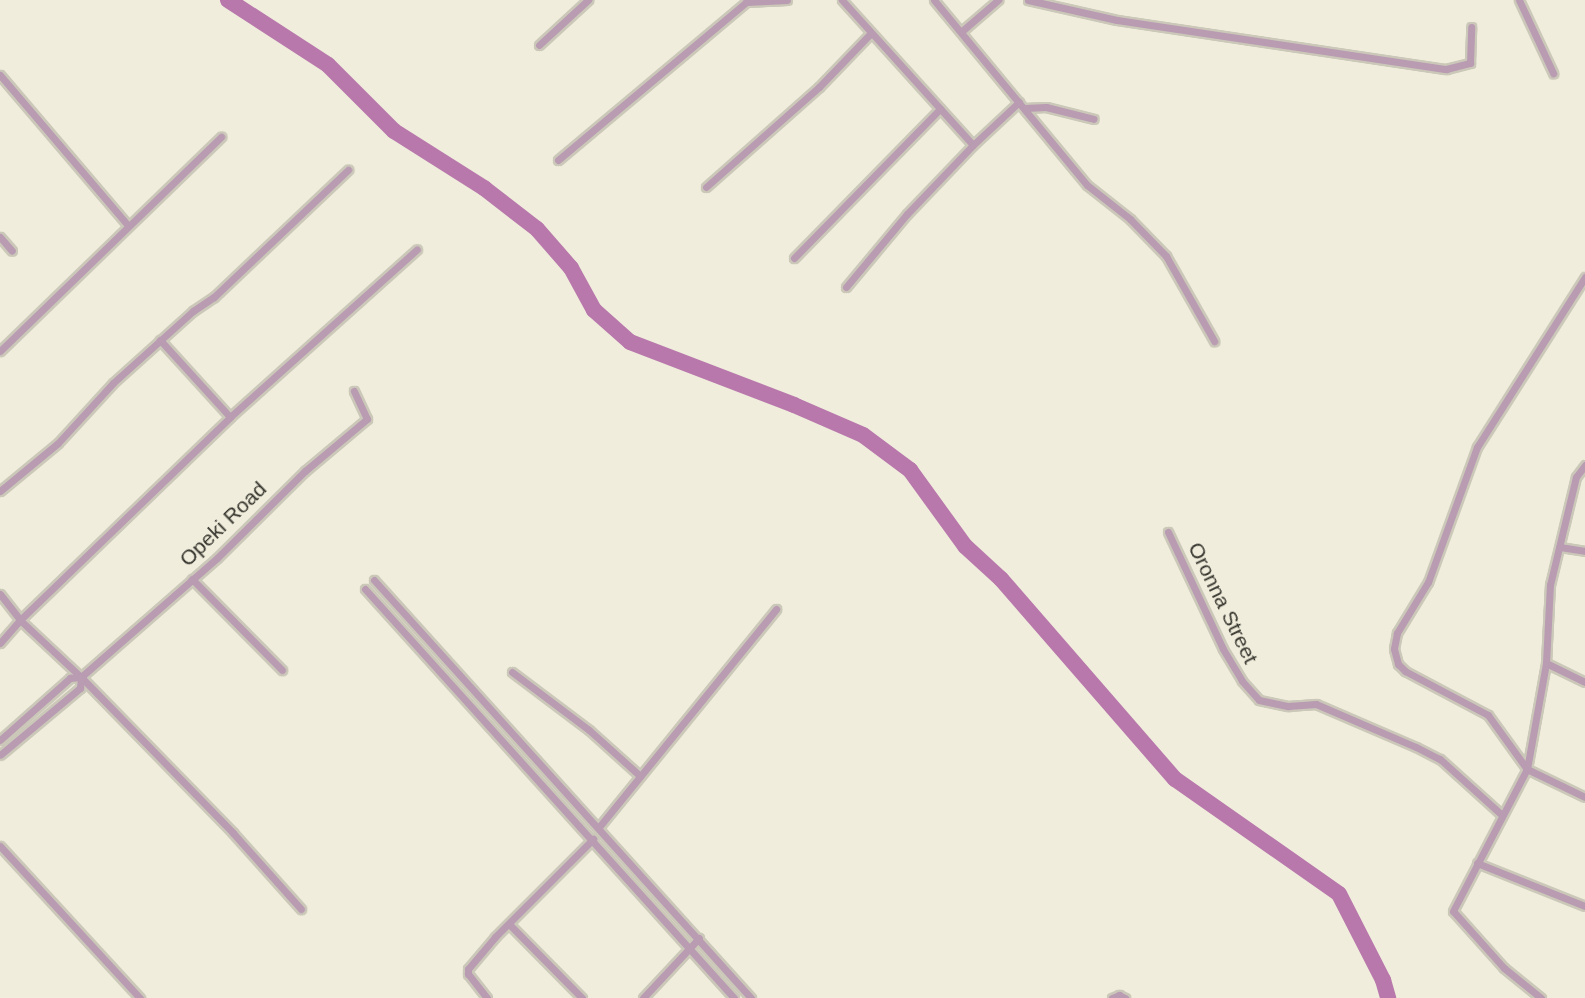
<!DOCTYPE html>
<style>
body{margin:0}
#map{position:relative;width:1585px;height:998px;overflow:hidden;background:#f0eddc;font-family:Arial,sans-serif}
div>[style]{position:absolute}
.river>*{height:16px;margin:-8px;padding:0 8px;transform-origin:8px;border-radius:8px;background:#b878ac}
.roads{filter:drop-shadow(2px 0 #cbc8b9) drop-shadow(-2px 0 #cbc8b9) drop-shadow(0 2px #cbc8b9) drop-shadow(0 -2px #cbc8b9)}
.street>*{height:7px;margin:-3.5px;padding:0 3.5px;transform-origin:3.5px;border-radius:3.5px;background:#b99bb2}
span{translate:-50% -50%;white-space:nowrap;text-align:center;line-height:1.15;-webkit-text-stroke:5px #f0eddc;paint-order:stroke}
.street-label{font-size:21px;color:#35342d}
</style>
<div id="map">
<div class="river">
<i style="left:228px;top:0;width:119px;rotate:33deg"></i>
<i style="left:328px;top:65px;width:93px;rotate:45deg"></i>
<i style="left:394px;top:131px;width:107px;rotate:32.3deg"></i>
<i style="left:484px;top:188px;width:67px;rotate:37.7deg"></i>
<i style="left:537px;top:229px;width:52px;rotate:48.9deg"></i>
<i style="left:571px;top:268px;width:48px;rotate:61.3deg"></i>
<i style="left:594px;top:310px;width:48px;rotate:41.6deg"></i>
<i style="left:630px;top:342px;width:176px;rotate:21deg"></i>
<i style="left:794px;top:405px;width:75px;rotate:23.5deg"></i>
<i style="left:863px;top:435px;width:59px;rotate:36.7deg"></i>
<i style="left:910px;top:470px;width:94px;rotate:54.1deg"></i>
<i style="left:965px;top:546px;width:49px;rotate:42.5deg"></i>
<i style="left:1001px;top:579px;width:265px;rotate:49deg"></i>
<i style="left:1175px;top:779px;width:200px;rotate:35deg"></i>
<i style="left:1339px;top:894px;width:97px;rotate:62.9deg"></i>
<i style="left:1383px;top:980px;width:19px;rotate:74deg"></i>
</div>
<div class="roads">
<div class="street">
<i style="left:842px;top:0;width:195px;rotate:47.9deg"></i>
<i style="left:934px;top:0;width:240px;rotate:50.4deg"></i>
<i style="left:1087px;top:185px;width:55px;rotate:38.3deg"></i>
<i style="left:1130px;top:219px;width:52px;rotate:45.8deg"></i>
<i style="left:1166px;top:256px;width:98px;rotate:60.5deg"></i>
<i style="left:1028px;top:0;width:91px;rotate:12.7deg"></i>
<i style="left:1117px;top:20px;width:333px;rotate:8.5deg"></i>
<i style="left:1446px;top:69px;width:25px;rotate:-14deg"></i>
<i style="left:1470px;top:63px;width:36px;rotate:-88deg"></i>
<i style="left:1519px;top:0;width:81px;rotate:65deg"></i>
<i style="left:962px;top:31px;width:48px;rotate:-40.7deg"></i>
<i style="left:539px;top:45px;width:67px;rotate:-42.6deg"></i>
<i style="left:0;top:75px;width:196px;rotate:49.6deg"></i>
<i style="left:1025px;top:108px;width:21px;rotate:-3deg"></i>
<i style="left:1046px;top:107px;width:49px;rotate:14deg"></i>
<i style="left:558px;top:160px;width:246px;rotate:-40deg"></i>
<i style="left:746px;top:2px;width:41px;rotate:-2.8deg"></i>
<i style="left:706px;top:187px;width:151px;rotate:-41.5deg"></i>
<i style="left:819px;top:87px;width:75px;rotate:-46.1deg"></i>
<i style="left:0;top:237px;width:18px;rotate:49deg"></i>
<i style="left:794px;top:258px;width:209px;rotate:-45.6deg"></i>
<i style="left:1585px;top:277px;width:201px;rotate:122.4deg"></i>
<i style="left:1477px;top:447px;width:144px;rotate:109.9deg"></i>
<i style="left:1428px;top:582px;width:60px;rotate:121.3deg"></i>
<i style="left:1397px;top:633px;width:16px;rotate:101deg"></i>
<i style="left:1394px;top:649px;width:16px;rotate:75deg"></i>
<i style="left:1398px;top:664px;width:10px;rotate:45deg"></i>
<i style="left:1405px;top:671px;width:94px;rotate:27.9deg"></i>
<i style="left:1488px;top:715px;width:67px;rotate:54.2deg"></i>
<i style="left:1527px;top:769px;width:64px;rotate:25.8deg"></i>
<i style="left:846px;top:287px;width:95px;rotate:-50.1deg"></i>
<i style="left:907px;top:214px;width:95px;rotate:-46.3deg"></i>
<i style="left:973px;top:145px;width:63px;rotate:-43.1deg"></i>
<i style="left:160px;top:340px;width:104px;rotate:47.7deg"></i>
<i style="left:0;top:351px;width:308px;rotate:-44.1deg"></i>
<i style="left:0;top:491px;width:75px;rotate:-39.6deg"></i>
<i style="left:58px;top:443px;width:81px;rotate:-47.5deg"></i>
<i style="left:113px;top:383px;width:108px;rotate:-42deg"></i>
<i style="left:193px;top:311px;width:25px;rotate:-34deg"></i>
<i style="left:214px;top:297px;width:185px;rotate:-43.5deg"></i>
<i style="left:1168px;top:532px;width:129px;rotate:64.8deg"></i>
<i style="left:1223px;top:649px;width:37px;rotate:59deg"></i>
<i style="left:1242px;top:681px;width:25px;rotate:48deg"></i>
<i style="left:1259px;top:700px;width:30px;rotate:12deg"></i>
<i style="left:1288px;top:706px;width:28px;rotate:-4deg"></i>
<i style="left:1316px;top:704px;width:109px;rotate:23.3deg"></i>
<i style="left:1416px;top:747px;width:27px;rotate:27deg"></i>
<i style="left:1440px;top:759px;width:84px;rotate:42.1deg"></i>
<i style="left:1560px;top:547px;width:25px;rotate:9deg"></i>
<i style="left:192px;top:579px;width:128px;rotate:45.3deg"></i>
<i style="left:374px;top:580px;width:563px;rotate:47.95deg"></i>
<i style="left:365px;top:589px;width:551px;rotate:47.94deg"></i>
<i style="left:0;top:594px;width:33px;rotate:52deg"></i>
<i style="left:20px;top:620px;width:83px;rotate:43.1deg"></i>
<i style="left:81px;top:677px;width:218px;rotate:45.7deg"></i>
<i style="left:233px;top:833px;width:102px;rotate:48.2deg"></i>
<i style="left:0;top:643px;width:30px;rotate:-49deg"></i>
<i style="left:20px;top:620px;width:292px;rotate:-44deg"></i>
<i style="left:230px;top:417px;width:251px;rotate:-41.9deg"></i>
<i style="left:1546px;top:663px;width:43px;rotate:26deg"></i>
<i style="left:512px;top:672px;width:96px;rotate:37deg"></i>
<i style="left:589px;top:730px;width:69px;rotate:42deg"></i>
<i style="left:81px;top:677px;width:181px;rotate:-41.2deg"></i>
<i style="left:217px;top:558px;width:124px;rotate:-44.7deg"></i>
<i style="left:305px;top:471px;width:81px;rotate:-40deg"></i>
<i style="left:367px;top:419px;width:31px;rotate:-115deg"></i>
<i style="left:0;top:740px;width:94px;rotate:-41.5deg"></i>
<i style="left:70px;top:678px;width:11px;rotate:-5deg"></i>
<i style="left:81px;top:677px;width:11px;rotate:95deg"></i>
<i style="left:80px;top:688px;width:104px;rotate:140.1deg"></i>
<i style="left:599px;top:827px;width:281px;rotate:-50.9deg"></i>
<i style="left:0;top:846px;width:207px;rotate:47.4deg"></i>
<i style="left:1477px;top:863px;width:116px;rotate:21.7deg"></i>
<i style="left:509px;top:924px;width:104px;rotate:45.4deg"></i>
<i style="left:487px;top:998px;width:31px;rotate:-128deg"></i>
<i style="left:468px;top:974px;width:5px;rotate:-90deg"></i>
<i style="left:468px;top:969px;width:42px;rotate:-49.8deg"></i>
<i style="left:495px;top:937px;width:139px;rotate:-45deg"></i>
<i style="left:643px;top:998px;width:82px;rotate:-47deg"></i>
<i style="left:1112px;top:998px;width:8px;rotate:-23deg"></i>
<i style="left:1119px;top:995px;width:7px;rotate:27deg"></i>
<i style="left:1541px;top:998px;width:48px;rotate:-141deg"></i>
<i style="left:1504px;top:968px;width:76px;rotate:-131.8deg"></i>
<i style="left:1453px;top:911px;width:160px;rotate:-62.5deg"></i>
<i style="left:1527px;top:769px;width:108px;rotate:-79.8deg"></i>
<i style="left:1546px;top:663px;width:78px;rotate:-87.1deg"></i>
<i style="left:1550px;top:585px;width:111px;rotate:-76.5deg"></i>
<i style="left:1576px;top:477px;width:15px;rotate:-53deg"></i>
</div>
</div>
<div class="street-label">
<span style="left:223px;top:524px;rotate:-44deg">Opeki Road</span>
<span style="left:1223px;top:603px;rotate:64deg">Oronna Street</span>
</div>
</div>
